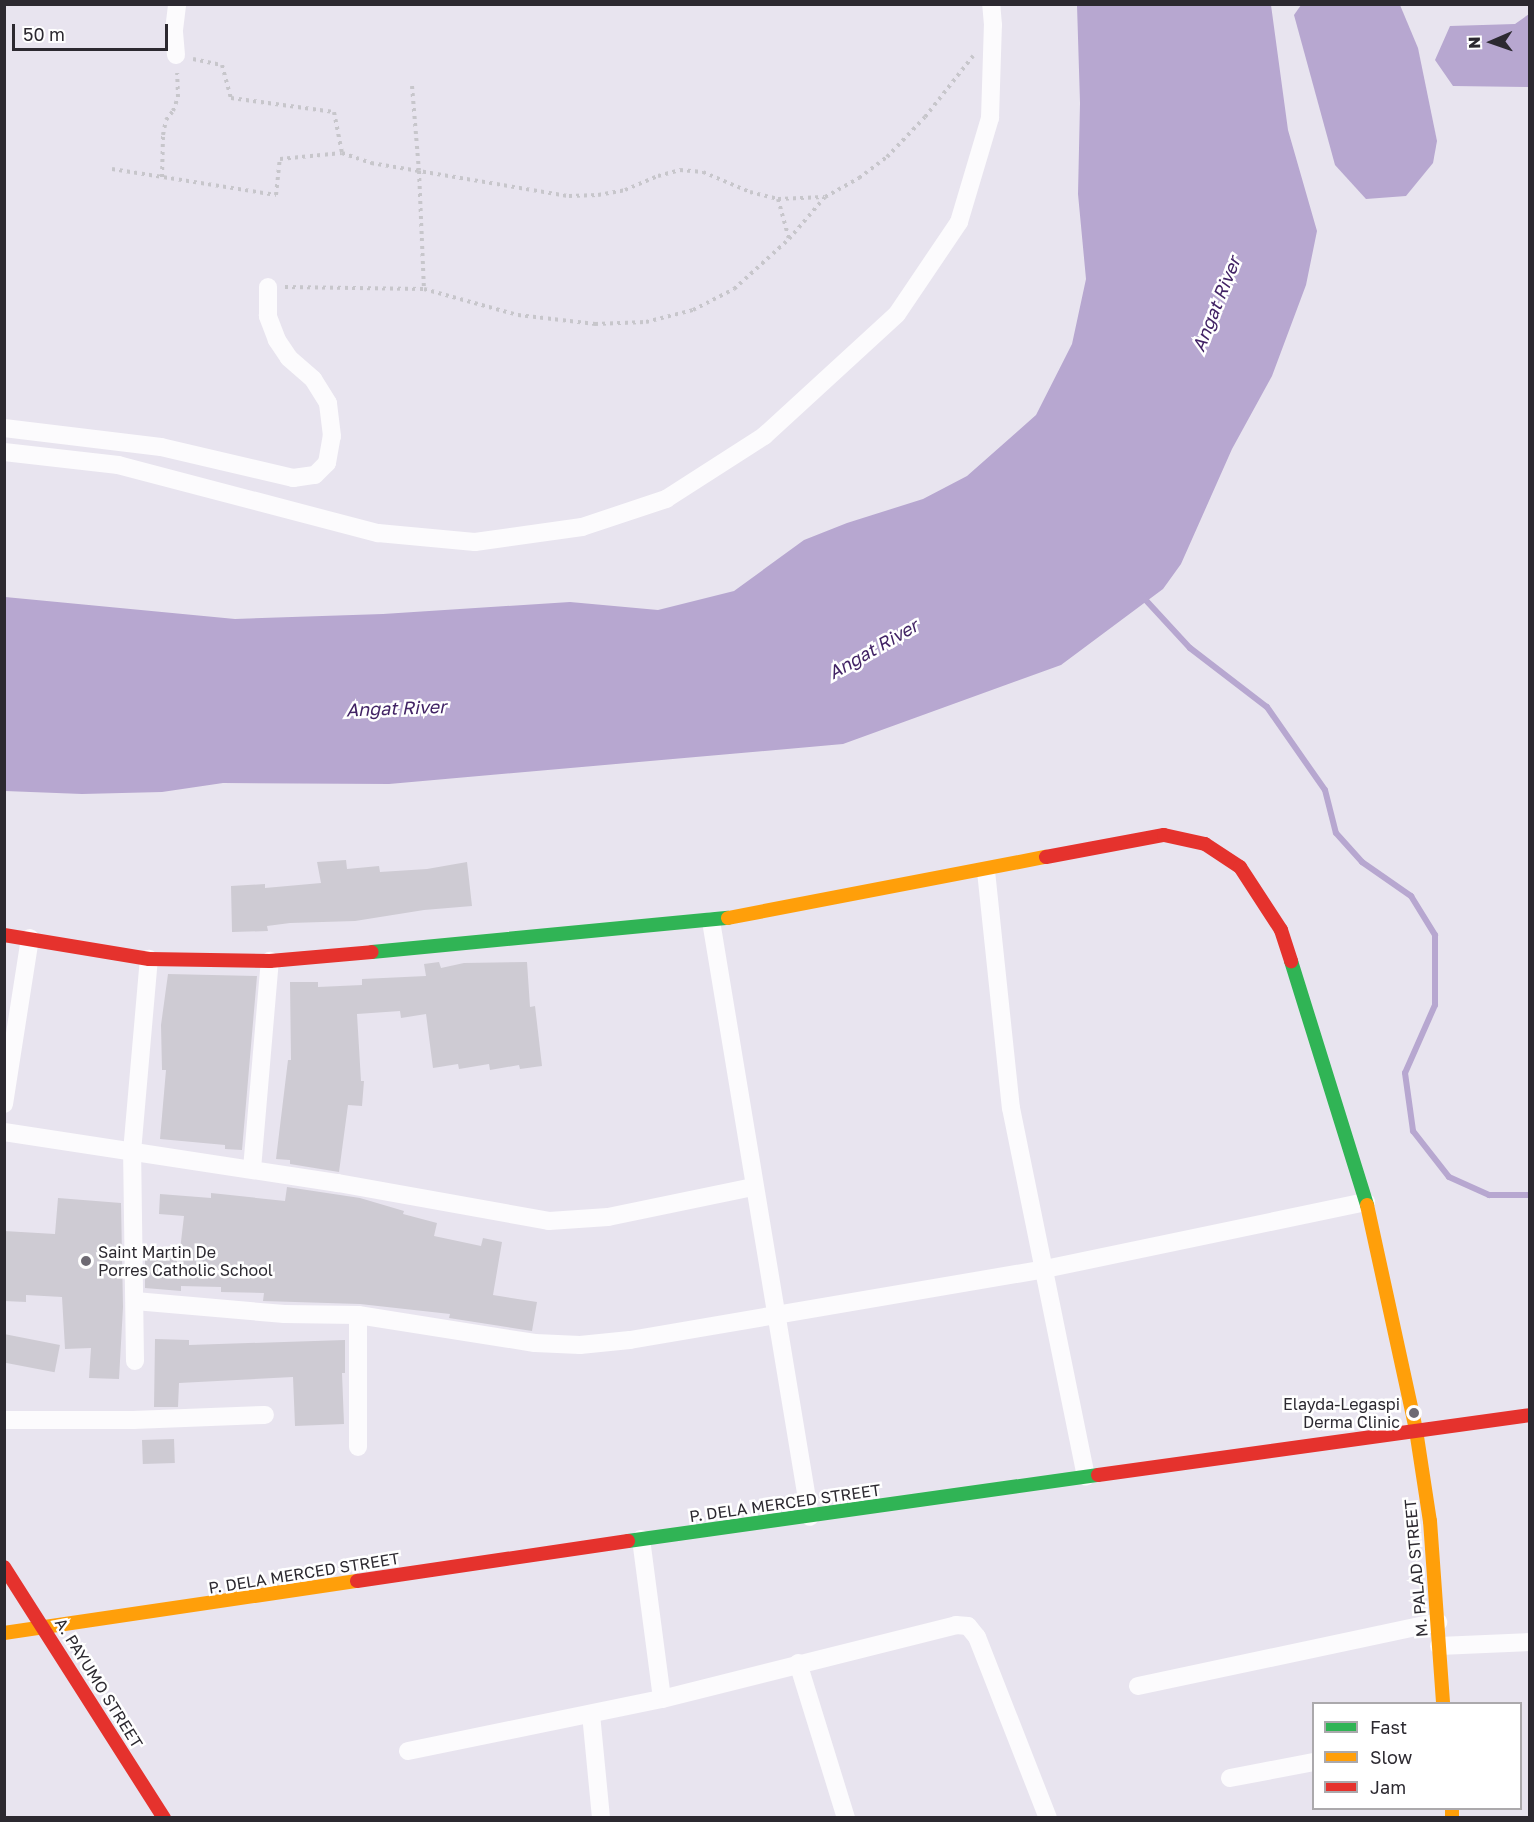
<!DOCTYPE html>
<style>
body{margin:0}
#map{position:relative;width:1534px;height:1822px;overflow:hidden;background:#e8e4ef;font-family:"Golos Text",sans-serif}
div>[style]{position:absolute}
.water>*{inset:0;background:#b7a7d0}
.stream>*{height:6px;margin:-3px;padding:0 3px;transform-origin:3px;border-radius:3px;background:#b7a7d0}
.building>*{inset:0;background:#cecbd3;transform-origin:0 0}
.path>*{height:4px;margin-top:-2px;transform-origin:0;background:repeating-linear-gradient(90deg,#c7c6cb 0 3px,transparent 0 7.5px)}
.street>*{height:18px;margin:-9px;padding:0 9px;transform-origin:9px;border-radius:9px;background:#fcfbfd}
.fast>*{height:14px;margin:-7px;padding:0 7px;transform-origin:7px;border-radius:7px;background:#30b455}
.slow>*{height:14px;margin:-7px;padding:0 7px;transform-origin:7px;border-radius:7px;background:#ff9f0a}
.jam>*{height:14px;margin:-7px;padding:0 7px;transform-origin:7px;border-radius:7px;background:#e5322d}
.dots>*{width:16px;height:16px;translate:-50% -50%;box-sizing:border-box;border:3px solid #fff;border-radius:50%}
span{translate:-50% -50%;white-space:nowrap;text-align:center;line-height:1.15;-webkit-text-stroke:5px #fff;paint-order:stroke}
.poi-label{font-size:16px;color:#2c2930}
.left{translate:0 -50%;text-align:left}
.right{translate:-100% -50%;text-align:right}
.street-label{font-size:16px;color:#2c2930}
.water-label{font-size:18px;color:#422365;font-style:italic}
.frame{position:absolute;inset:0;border:6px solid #2c2930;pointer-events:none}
.legend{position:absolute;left:1312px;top:1702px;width:210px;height:108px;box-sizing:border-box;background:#fff;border:2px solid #aba9ac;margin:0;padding:8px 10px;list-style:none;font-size:18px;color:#2c2930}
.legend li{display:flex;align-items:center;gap:12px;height:30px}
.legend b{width:30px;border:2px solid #aba9ac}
.north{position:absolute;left:1462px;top:12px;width:60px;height:60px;-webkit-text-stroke:4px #fff;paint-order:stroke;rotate:268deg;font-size:16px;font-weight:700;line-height:24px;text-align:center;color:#2c2930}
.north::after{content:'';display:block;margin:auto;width:21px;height:27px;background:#2c2930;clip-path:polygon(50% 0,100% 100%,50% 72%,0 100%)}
.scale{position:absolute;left:12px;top:24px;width:156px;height:27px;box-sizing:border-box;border:3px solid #2c2930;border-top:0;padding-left:8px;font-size:18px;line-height:21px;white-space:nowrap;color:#2c2930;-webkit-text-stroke:4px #fff;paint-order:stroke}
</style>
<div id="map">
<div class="water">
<i style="clip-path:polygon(1077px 5px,1271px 5px,1288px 130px,1317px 231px,1306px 285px,1272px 376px,1232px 449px,1181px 564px,1163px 589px,1061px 665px,843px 744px,389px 784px,223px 783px,162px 792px,82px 794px,5px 791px,5px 597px,235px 619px,383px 614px,570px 602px,658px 610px,734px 591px,804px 540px,847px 523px,923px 499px,967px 476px,1036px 415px,1072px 344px,1086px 279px,1078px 194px,1080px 103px)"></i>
<i style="clip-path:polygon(1301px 5px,1400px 5px,1418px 48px,1437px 141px,1433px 163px,1406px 196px,1366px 199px,1335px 165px,1294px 15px)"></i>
<i style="clip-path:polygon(1529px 14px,1529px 87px,1453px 86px,1435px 60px,1450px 26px,1515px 24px)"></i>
</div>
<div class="stream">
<i style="left:1142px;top:596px;width:71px;rotate:47.3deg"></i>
<i style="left:1190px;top:648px;width:97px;rotate:37.5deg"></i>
<i style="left:1267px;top:707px;width:101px;rotate:55.1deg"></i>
<i style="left:1325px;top:790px;width:44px;rotate:75.7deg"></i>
<i style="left:1336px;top:833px;width:39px;rotate:48deg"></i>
<i style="left:1362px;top:862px;width:60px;rotate:34.8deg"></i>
<i style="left:1411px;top:896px;width:46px;rotate:58.4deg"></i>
<i style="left:1435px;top:935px;width:70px;rotate:90deg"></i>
<i style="left:1435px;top:1005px;width:74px;rotate:113.8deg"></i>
<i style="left:1405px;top:1073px;width:59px;rotate:82.1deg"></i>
<i style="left:1413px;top:1131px;width:58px;rotate:52deg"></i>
<i style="left:1449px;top:1177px;width:44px;rotate:24.2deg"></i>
<i style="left:1489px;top:1195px;width:41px"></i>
</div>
<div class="building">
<i style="clip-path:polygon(346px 860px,347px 869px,379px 866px,380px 872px,427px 869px,467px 862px,472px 906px,424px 910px,355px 921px,290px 923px,267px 926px,268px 931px,232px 932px,231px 886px,265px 884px,265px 888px,321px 883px,317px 862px)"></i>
<i style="clip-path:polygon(439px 962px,441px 968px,464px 963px,527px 962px,530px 1007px,535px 1006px,542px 1066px,520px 1069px,519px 1065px,490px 1070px,489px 1064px,459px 1069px,458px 1064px,433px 1068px,426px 1014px,401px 1018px,400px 1011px,357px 1014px,361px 1081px,364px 1081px,362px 1106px,348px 1105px,339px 1172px,290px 1164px,290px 1160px,276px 1159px,288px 1060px,291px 1060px,290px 982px,318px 982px,318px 987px,362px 985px,362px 979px,426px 976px,424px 964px)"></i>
<i style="clip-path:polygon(168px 974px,257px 976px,242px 1150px,225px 1149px,225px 1145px,160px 1139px,166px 1070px,162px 1070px,161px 1025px)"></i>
<i style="clip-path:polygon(287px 1187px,360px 1198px,404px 1211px,403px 1214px,437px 1223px,434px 1236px,481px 1246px,483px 1238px,502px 1242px,493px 1295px,537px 1302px,532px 1331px,449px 1318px,450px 1314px,360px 1304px,263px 1301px,264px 1293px,221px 1292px,221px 1287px,181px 1286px,181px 1291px,145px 1288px,145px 1249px,180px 1250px,184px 1216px,159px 1214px,160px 1194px,211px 1198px,211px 1193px,285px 1201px)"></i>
<i style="clip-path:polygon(58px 1198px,121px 1203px,123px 1307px,119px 1379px,89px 1378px,91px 1348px,65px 1349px,62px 1297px,26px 1295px,26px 1302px,4px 1301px,4px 1231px,55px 1234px)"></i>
<i style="left:4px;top:1334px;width:57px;height:28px;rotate:11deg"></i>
<i style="clip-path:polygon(155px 1339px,189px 1340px,189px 1345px,345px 1340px,345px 1373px,342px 1373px,344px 1424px,295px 1426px,293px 1377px,179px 1383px,178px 1407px,154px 1407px)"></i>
<i style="left:174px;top:1439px;width:24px;height:32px;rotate:88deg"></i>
</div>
<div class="path">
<i style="left:193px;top:59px;width:30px;rotate:12deg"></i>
<i style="left:222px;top:65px;width:34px;rotate:75deg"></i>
<i style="left:231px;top:98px;width:104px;rotate:7.7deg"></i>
<i style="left:334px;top:112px;width:42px;rotate:79deg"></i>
<i style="left:412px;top:86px;width:85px;rotate:85.3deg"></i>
<i style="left:419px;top:171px;width:118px;rotate:87.6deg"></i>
<i style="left:112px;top:169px;width:166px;rotate:9deg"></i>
<i style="left:276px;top:195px;width:36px;rotate:-84deg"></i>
<i style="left:280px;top:159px;width:62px;rotate:-5.5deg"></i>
<i style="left:342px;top:153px;width:31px;rotate:19deg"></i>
<i style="left:371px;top:163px;width:201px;rotate:9.5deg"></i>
<i style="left:569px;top:196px;width:29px;rotate:-2deg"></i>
<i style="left:598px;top:195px;width:27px;rotate:-10deg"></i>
<i style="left:625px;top:190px;width:36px;rotate:-23deg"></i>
<i style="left:658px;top:176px;width:23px;rotate:-15deg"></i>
<i style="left:680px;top:170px;width:23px;rotate:5deg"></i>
<i style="left:703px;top:172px;width:51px;rotate:23.1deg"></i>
<i style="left:750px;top:192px;width:29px;rotate:14deg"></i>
<i style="left:778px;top:199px;width:46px;rotate:-2.5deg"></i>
<i style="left:162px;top:177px;width:42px;rotate:-88.6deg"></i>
<i style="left:163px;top:135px;width:15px;rotate:-79deg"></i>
<i style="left:166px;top:120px;width:11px;rotate:-52deg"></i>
<i style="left:173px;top:111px;width:15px;rotate:-70deg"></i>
<i style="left:178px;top:97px;width:24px;rotate:-92deg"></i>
<i style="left:778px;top:199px;width:41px;rotate:74.6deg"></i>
<i style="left:285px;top:287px;width:139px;rotate:0.8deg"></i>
<i style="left:424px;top:289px;width:98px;rotate:15.5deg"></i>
<i style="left:518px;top:315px;width:78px;rotate:6.7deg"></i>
<i style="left:595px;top:324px;width:51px;rotate:-2.2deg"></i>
<i style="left:646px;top:322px;width:49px;rotate:-14.3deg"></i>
<i style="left:693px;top:310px;width:46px;rotate:-27.1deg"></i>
<i style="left:734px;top:289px;width:74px;rotate:-42.3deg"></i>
<i style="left:789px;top:239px;width:55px;rotate:-49.4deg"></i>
<i style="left:825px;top:197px;width:39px;rotate:-29deg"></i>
<i style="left:859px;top:178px;width:35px;rotate:-37deg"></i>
<i style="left:887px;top:157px;width:55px;rotate:-46.5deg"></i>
<i style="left:925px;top:117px;width:78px;rotate:-51.8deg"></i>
</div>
<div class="street">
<i style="left:176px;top:55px;width:25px;rotate:-95deg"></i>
<i style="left:174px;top:30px;width:26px;rotate:-83deg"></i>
<i style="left:4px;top:428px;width:158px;rotate:6.9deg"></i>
<i style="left:161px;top:447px;width:136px;rotate:13.2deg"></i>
<i style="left:293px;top:478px;width:22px;rotate:-8deg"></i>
<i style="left:315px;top:475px;width:17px;rotate:-45deg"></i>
<i style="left:327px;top:463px;width:27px;rotate:-80deg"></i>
<i style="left:332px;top:436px;width:33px;rotate:-97deg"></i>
<i style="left:328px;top:403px;width:28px;rotate:-122deg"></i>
<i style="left:313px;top:379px;width:32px;rotate:-139deg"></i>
<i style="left:289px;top:358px;width:22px;rotate:-124deg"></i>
<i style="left:277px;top:340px;width:26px;rotate:-111deg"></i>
<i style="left:268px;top:316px;width:29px;rotate:-90deg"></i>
<i style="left:4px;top:452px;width:115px;rotate:6.5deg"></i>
<i style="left:118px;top:465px;width:269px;rotate:14.7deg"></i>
<i style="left:378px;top:533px;width:97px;rotate:5.3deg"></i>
<i style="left:475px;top:542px;width:108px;rotate:-8deg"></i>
<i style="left:582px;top:527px;width:89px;rotate:-18.4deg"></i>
<i style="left:666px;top:499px;width:117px;rotate:-32.7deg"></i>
<i style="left:764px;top:436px;width:180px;rotate:-42.5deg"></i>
<i style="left:897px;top:314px;width:111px;rotate:-56deg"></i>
<i style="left:959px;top:222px;width:109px;rotate:-73.4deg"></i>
<i style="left:990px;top:118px;width:93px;rotate:-88.2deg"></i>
<i style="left:993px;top:25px;width:21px;rotate:-95deg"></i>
<i style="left:986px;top:871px;width:238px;rotate:84deg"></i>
<i style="left:1011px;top:1108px;width:376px;rotate:78.5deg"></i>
<i style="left:711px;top:921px;width:604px;rotate:80.57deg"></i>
<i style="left:4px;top:1104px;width:168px;rotate:-81.1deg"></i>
<i style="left:4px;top:1132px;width:338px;rotate:8.7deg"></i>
<i style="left:338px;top:1183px;width:214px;rotate:10.2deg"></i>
<i style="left:549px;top:1221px;width:59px;rotate:-3.9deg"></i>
<i style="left:608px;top:1217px;width:148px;rotate:-11.7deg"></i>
<i style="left:252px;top:1169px;width:209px;rotate:-85.1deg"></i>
<i style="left:135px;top:1301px;width:150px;rotate:5deg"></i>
<i style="left:284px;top:1314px;width:74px;rotate:0.8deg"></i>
<i style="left:358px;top:1315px;width:179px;rotate:9deg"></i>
<i style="left:535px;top:1343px;width:45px;rotate:2.5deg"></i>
<i style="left:580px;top:1345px;width:50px;rotate:-5.7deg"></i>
<i style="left:630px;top:1340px;width:421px;rotate:-9.7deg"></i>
<i style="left:1045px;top:1269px;width:328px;rotate:-11.8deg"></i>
<i style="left:358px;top:1315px;width:132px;rotate:90deg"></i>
<i style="left:135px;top:1361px;width:209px;rotate:-90.8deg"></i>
<i style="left:132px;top:1152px;width:194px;rotate:-85deg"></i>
<i style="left:4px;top:1420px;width:129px"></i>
<i style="left:133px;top:1420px;width:132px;rotate:-2.2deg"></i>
<i style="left:641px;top:1539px;width:161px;rotate:82.5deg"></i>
<i style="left:1439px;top:1646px;width:91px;rotate:-2.5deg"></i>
<i style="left:798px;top:1663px;width:162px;rotate:72.8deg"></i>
<i style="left:1138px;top:1686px;width:307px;rotate:-12deg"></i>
<i style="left:591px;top:1714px;width:104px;rotate:84.5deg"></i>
<i style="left:408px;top:1751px;width:259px;rotate:-11.6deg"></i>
<i style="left:662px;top:1699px;width:303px;rotate:-14.1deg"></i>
<i style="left:956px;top:1625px;width:12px;rotate:5deg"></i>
<i style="left:968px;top:1626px;width:14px;rotate:51deg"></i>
<i style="left:977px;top:1637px;width:194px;rotate:68.6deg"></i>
<i style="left:1230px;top:1778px;width:86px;rotate:-10.8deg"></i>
</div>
<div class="fast">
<i style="left:372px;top:952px;width:358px;rotate:-5.5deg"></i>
<i style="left:1291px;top:961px;width:256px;rotate:72.7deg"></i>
<i style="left:628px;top:1541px;width:475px;rotate:-8deg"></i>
</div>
<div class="slow">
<i style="left:728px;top:918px;width:324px;rotate:-10.9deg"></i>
<i style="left:1367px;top:1205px;width:230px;rotate:77.7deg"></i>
<i style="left:1416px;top:1430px;width:92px;rotate:81.3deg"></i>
<i style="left:1430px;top:1521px;width:183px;rotate:85.9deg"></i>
<i style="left:4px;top:1633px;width:357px;rotate:-8.4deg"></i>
<i style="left:1452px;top:1808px;width:10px;rotate:90deg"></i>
</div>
<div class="jam">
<i style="left:1046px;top:857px;width:120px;rotate:-10.6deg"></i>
<i style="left:1164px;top:835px;width:42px;rotate:12.4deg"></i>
<i style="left:1205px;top:844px;width:42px;rotate:33.3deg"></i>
<i style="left:1240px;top:867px;width:75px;rotate:56.9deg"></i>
<i style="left:1281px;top:930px;width:33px;rotate:72deg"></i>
<i style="left:4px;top:935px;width:147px;rotate:9.4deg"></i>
<i style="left:149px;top:959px;width:121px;rotate:0.9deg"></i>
<i style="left:270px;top:961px;width:102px;rotate:-5deg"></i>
<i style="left:1098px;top:1475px;width:436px;rotate:-7.9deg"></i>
<i style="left:4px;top:1567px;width:298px;rotate:57.5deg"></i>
<i style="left:357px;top:1581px;width:274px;rotate:-8.4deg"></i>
</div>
<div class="dots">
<i style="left:86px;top:1261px;background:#6e6a73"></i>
<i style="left:1414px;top:1413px;background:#6e6a73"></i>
</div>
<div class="poi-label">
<span class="left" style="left:98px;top:1261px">Saint Martin De<br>Porres Catholic School</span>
<span class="right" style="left:1400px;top:1413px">Elayda-Legaspi<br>Derma Clinic</span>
</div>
<div class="street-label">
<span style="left:785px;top:1503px;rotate:-8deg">P. DELA MERCED STREET</span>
<span style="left:1416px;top:1568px;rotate:-95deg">M. PALAD STREET</span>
<span style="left:304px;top:1573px;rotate:-9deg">P. DELA MERCED STREET</span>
<span style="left:99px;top:1683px;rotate:58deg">A. PAYUMO STREET</span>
</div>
<div class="water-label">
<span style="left:1216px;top:304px;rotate:-68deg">Angat River</span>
<span style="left:873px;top:649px;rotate:-30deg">Angat River</span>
<span style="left:396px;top:708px;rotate:-2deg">Angat River</span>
</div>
<div class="frame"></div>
<ul class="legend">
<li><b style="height:8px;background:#30b455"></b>Fast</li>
<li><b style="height:8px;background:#ff9f0a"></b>Slow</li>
<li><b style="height:8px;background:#e5322d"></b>Jam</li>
</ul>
<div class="north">N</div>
<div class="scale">50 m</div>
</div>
